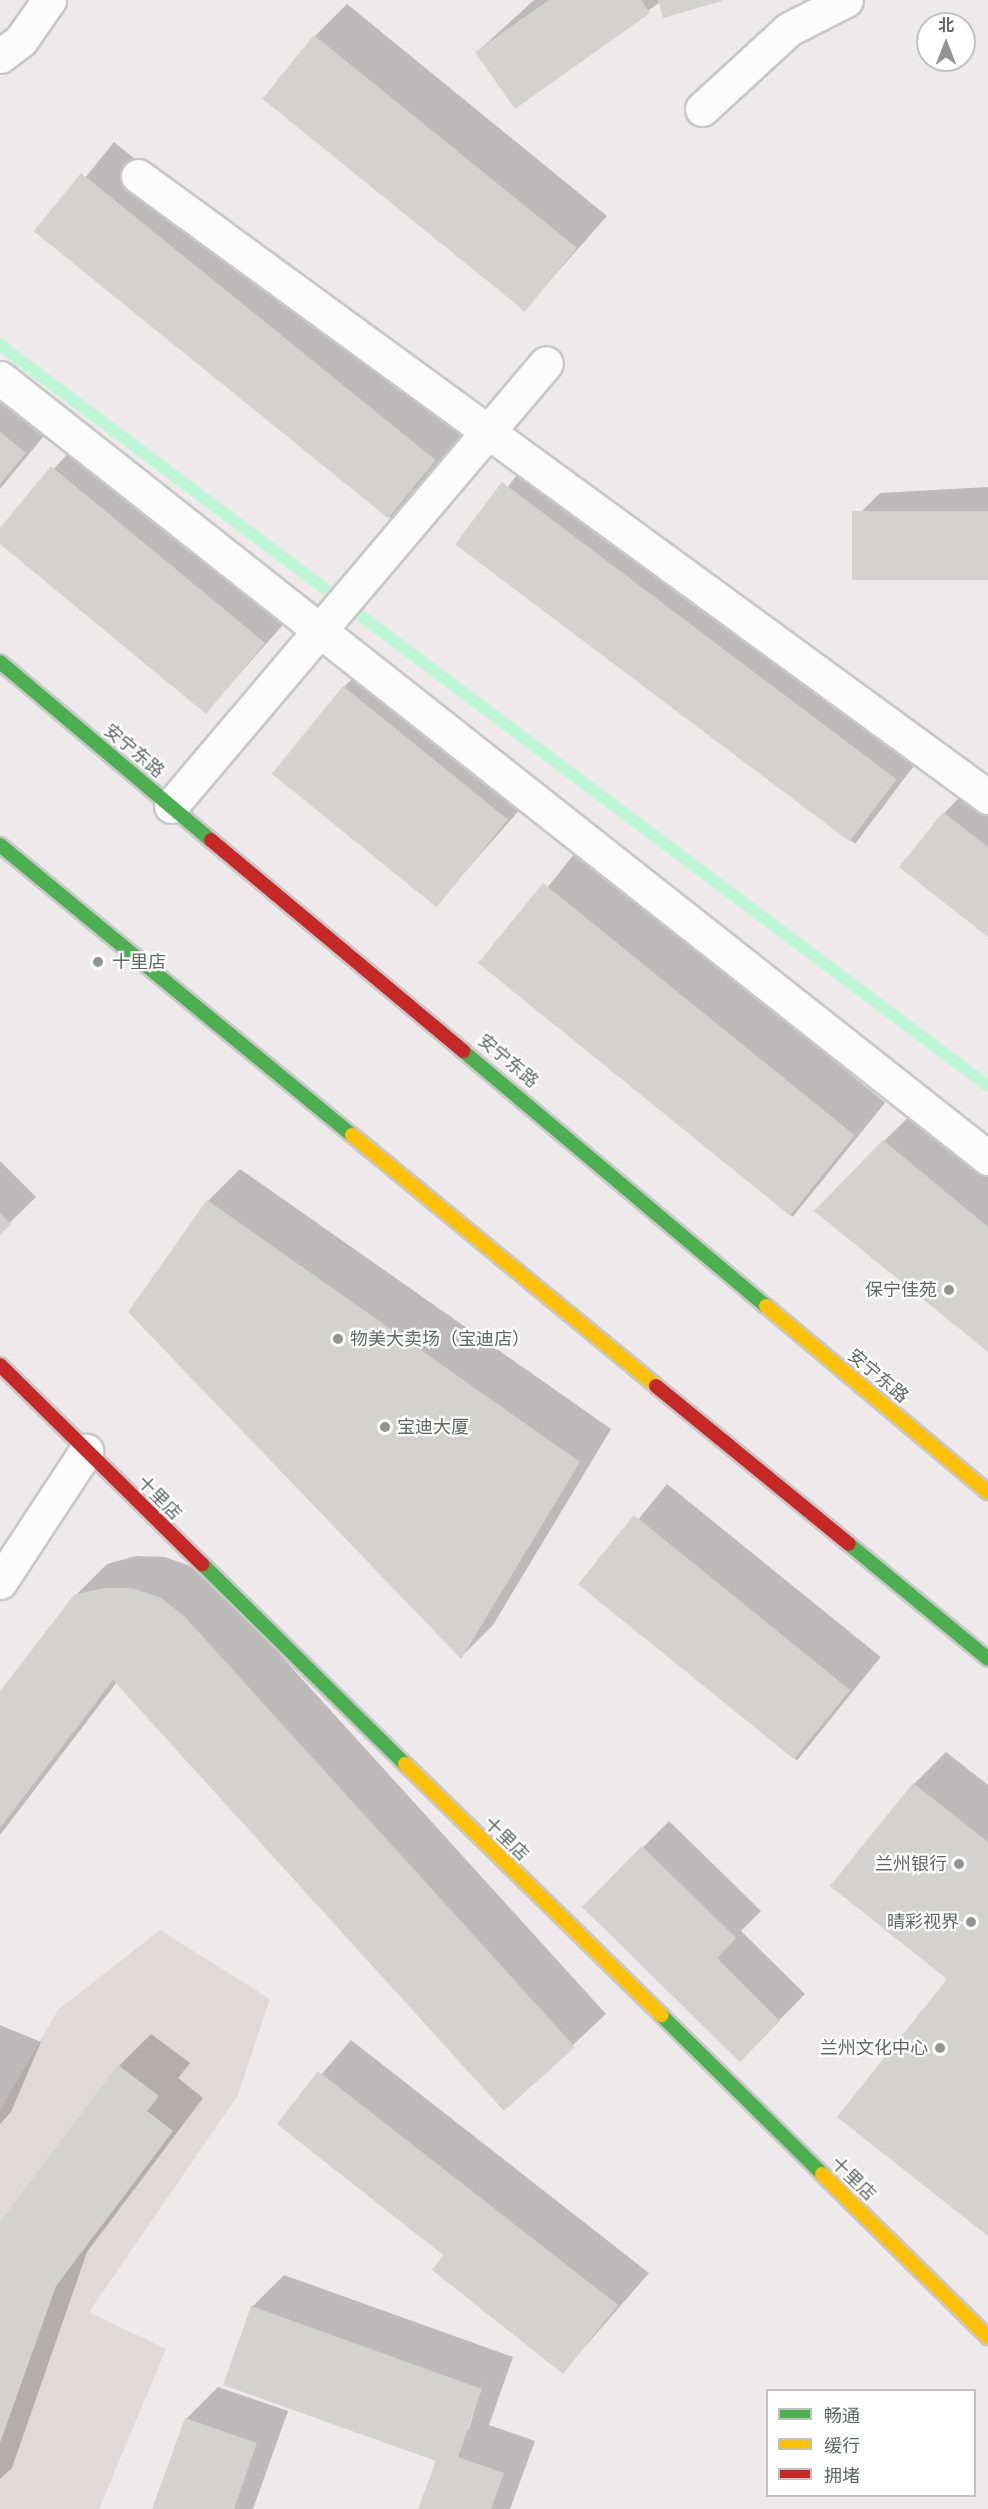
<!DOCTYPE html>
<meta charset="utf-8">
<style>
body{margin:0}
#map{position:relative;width:988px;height:2509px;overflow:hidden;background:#eee9ea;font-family:Roboto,"Noto Sans SC",sans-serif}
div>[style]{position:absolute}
.education>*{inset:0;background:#e0d9d9}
.shadow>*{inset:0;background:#0003;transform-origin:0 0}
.stream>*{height:12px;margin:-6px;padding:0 6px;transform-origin:6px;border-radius:6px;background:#bef7d6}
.building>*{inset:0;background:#d4d2d1;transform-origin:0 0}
.roads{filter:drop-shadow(2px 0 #c8c8c8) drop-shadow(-2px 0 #c8c8c8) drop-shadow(0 2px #c8c8c8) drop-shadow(0 -2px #c8c8c8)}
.street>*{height:33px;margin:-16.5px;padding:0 16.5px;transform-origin:16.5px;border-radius:16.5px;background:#fcfcfc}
.fast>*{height:14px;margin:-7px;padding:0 7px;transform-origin:7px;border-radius:7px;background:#4caf50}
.slow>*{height:14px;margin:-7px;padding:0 7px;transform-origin:7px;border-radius:7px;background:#ffc107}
.jam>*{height:14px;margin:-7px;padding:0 7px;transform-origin:7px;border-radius:7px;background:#c62828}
.dots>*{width:16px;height:16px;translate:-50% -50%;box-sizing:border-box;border:3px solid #fff;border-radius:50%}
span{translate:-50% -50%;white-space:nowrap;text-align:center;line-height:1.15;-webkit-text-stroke:4.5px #fff;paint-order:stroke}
.street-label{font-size:18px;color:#5e6763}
.poi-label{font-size:18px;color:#5e6763}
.left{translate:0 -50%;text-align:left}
.right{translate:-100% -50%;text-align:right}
.legend{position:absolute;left:766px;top:2389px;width:210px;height:108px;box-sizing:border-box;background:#fff;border:2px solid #bfc2c1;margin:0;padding:8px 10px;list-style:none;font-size:18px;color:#5e6763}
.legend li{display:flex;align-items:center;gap:12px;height:30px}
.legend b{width:30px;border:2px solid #bfc2c1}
.north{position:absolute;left:916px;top:12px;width:60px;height:60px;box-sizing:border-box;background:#fff;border:2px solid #bfc2c1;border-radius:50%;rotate:0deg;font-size:16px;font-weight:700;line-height:24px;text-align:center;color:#5e6763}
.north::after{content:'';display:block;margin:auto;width:21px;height:27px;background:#909492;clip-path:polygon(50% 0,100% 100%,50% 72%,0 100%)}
</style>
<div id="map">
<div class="education">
<i style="clip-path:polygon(160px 1930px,270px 1999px,238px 2095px,89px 2312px,166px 2349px,99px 2509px,0 2509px,0 2110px,58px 2010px)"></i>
</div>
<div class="shadow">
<i style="clip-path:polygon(534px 0,719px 0,660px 2px,515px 107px,477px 52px)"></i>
<i style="clip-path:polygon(347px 4px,607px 216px,523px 311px,315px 36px)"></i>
<i style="left:114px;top:142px;width:454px;height:118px;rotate:39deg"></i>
<i style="clip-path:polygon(0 375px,57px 420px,0 489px)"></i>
<i style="clip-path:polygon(84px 435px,296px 610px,206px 712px,0 542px,0 530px)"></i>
<i style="left:535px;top:451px;width:492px;height:121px;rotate:37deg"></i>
<i style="clip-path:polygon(988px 487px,988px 578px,854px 519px,880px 493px)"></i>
<i style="clip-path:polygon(376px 655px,538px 789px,435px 906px,344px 687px)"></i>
<i style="clip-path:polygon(976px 781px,988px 790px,988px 935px,944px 813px)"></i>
<i style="left:576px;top:852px;width:398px;height:147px;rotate:39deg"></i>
<i style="clip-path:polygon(930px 1096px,988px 1144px,988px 1350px,884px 1141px)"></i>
<i style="clip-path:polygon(0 1161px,36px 1197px,0 1232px)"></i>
<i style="clip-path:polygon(240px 1169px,611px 1429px,493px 1625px,461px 1657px,208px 1201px)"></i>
<i style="left:667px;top:1484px;width:275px;height:133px;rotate:39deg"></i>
<i style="clip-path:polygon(136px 1556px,165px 1557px,193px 1567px,216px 1584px,606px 2014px,504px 2109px,117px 1682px,0 1835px,0 1694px,75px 1596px,107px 1564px)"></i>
<i style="clip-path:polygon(946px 1752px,988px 1785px,988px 2234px,914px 1784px)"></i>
<i style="clip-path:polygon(669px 1821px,761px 1911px,741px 1931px,805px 1994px,740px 2060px,584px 1907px)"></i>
<i style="clip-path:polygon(0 2025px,41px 2042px,11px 2112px,0 2124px)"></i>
<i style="clip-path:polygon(151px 2034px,190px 2063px,178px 2078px,203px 2098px,87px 2252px,12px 2468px,0 2479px,0 2224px,119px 2066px)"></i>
<i style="clip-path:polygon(351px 2040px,649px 2273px,563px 2372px,445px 2255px,279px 2124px)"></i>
<i style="clip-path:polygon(evenodd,284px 2275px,513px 2357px,489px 2425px,535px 2441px,510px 2509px,420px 2509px,438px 2460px,252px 2307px,284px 2275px,483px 2381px,469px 2429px,466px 2429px,483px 2381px)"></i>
<i style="clip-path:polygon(218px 2387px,288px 2411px,253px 2509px,154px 2509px,186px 2419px)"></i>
</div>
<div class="stream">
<i style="left:0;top:345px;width:1235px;rotate:36.87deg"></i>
</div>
<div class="building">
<i style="clip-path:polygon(549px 0,641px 0,650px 13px,515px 109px,475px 52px)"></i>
<i style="clip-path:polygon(658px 0,722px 0,722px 1px,663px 18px)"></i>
<i style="left:314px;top:35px;width:338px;height:82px;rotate:39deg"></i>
<i style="left:81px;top:173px;width:456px;height:75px;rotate:39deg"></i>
<i style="clip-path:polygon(0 432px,26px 453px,0 484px)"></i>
<i style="clip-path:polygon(51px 466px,265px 643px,206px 714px,0 544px,0 528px)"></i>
<i style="left:502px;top:482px;width:494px;height:78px;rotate:37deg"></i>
<i style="left:988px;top:511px;width:69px;height:136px;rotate:90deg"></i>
<i style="left:343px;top:686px;width:212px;height:113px;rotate:39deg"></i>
<i style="clip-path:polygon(943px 812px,988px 847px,988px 937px,899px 867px)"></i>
<i style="left:543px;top:883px;width:401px;height:103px;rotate:39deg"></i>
<i style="clip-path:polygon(883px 1140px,988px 1227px,988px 1352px,814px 1211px)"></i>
<i style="clip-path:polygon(207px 1200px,580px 1462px,461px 1659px,128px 1312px)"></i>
<i style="clip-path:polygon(0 1213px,11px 1224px,0 1235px)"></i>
<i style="left:634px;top:1515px;width:278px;height:89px;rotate:39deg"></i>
<i style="clip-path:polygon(103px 1588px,132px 1588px,161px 1598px,184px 1616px,575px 2047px,504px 2111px,113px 1680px,0 1828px,0 1691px,74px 1595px)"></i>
<i style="clip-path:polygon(913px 1783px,988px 1842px,988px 2236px,837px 2117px,947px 1979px,830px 1886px)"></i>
<i style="clip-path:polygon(642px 1846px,736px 1938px,717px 1958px,780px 2021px,740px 2062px,582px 1907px)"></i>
<i style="clip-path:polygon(118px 2065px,159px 2096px,147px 2111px,173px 2131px,56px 2286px,0 2443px,0 2222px)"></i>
<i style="clip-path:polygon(318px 2071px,618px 2305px,563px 2374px,432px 2270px,443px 2255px,277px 2124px)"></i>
<i style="clip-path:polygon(251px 2306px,482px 2389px,458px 2457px,504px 2473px,491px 2509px,418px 2509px,436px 2461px,223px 2385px)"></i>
<i style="clip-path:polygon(185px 2418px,257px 2443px,234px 2509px,152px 2509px)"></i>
</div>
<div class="roads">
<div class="street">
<i style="left:0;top:56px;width:26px;rotate:-37deg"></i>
<i style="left:21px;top:40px;width:49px;rotate:-55deg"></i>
<i style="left:702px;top:109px;width:118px;rotate:-42.6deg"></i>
<i style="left:789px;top:29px;width:64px;rotate:-27deg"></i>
<i style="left:138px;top:176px;width:1053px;rotate:36.15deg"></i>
<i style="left:0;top:378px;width:1259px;rotate:38.29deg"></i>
<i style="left:171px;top:806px;width:580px;rotate:-49.75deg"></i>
<i style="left:0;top:1582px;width:157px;rotate:-56.7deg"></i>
</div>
<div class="fast">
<i style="left:0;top:662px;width:276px;rotate:40.2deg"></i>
<i style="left:0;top:845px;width:456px;rotate:39.5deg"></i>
<i style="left:463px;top:1051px;width:396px;rotate:40.1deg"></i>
<i style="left:849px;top:1544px;width:180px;rotate:39.6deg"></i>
<i style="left:202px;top:1564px;width:285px;rotate:44.6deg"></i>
<i style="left:661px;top:2015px;width:226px;rotate:44.6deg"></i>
</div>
<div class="slow">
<i style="left:352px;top:1135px;width:394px;rotate:39.5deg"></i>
<i style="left:766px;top:1306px;width:290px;rotate:40deg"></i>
<i style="left:405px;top:1764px;width:359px;rotate:44.4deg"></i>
<i style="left:822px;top:2174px;width:233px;rotate:44.5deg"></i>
</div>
<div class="jam">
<i style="left:211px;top:840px;width:329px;rotate:39.9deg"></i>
<i style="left:0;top:1365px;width:284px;rotate:44.6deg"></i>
<i style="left:656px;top:1386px;width:249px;rotate:39.3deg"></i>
</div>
</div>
<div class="dots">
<i style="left:98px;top:962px;background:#909492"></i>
<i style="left:949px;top:1290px;background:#909492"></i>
<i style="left:338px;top:1339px;background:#909492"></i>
<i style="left:385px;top:1427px;background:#909492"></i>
<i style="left:959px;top:1864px;background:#909492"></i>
<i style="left:971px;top:1922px;background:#909492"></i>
<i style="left:940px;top:2048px;background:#909492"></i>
</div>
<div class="street-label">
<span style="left:134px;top:751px;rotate:40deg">安宁东路</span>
<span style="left:508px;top:1061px;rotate:40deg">安宁东路</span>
<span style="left:878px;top:1376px;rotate:40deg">安宁东路</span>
<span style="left:159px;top:1498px;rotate:45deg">十里店</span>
<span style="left:506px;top:1839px;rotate:44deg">十里店</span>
<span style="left:853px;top:2179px;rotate:44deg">十里店</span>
</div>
<div class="poi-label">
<span class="left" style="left:112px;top:962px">十里店</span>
<span class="right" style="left:937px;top:1290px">保宁佳苑</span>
<span class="left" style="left:350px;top:1339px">物美大卖场（宝迪店）</span>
<span class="left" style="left:397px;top:1427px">宝迪大厦</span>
<span class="right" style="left:947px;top:1864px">兰州银行</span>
<span class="right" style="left:959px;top:1922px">晴彩视界</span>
<span class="right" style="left:928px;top:2048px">兰州文化中心</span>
</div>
<ul class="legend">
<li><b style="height:8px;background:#4caf50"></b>畅通</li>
<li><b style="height:8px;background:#ffc107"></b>缓行</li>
<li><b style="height:8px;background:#c62828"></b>拥堵</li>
</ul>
<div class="north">北</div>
</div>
